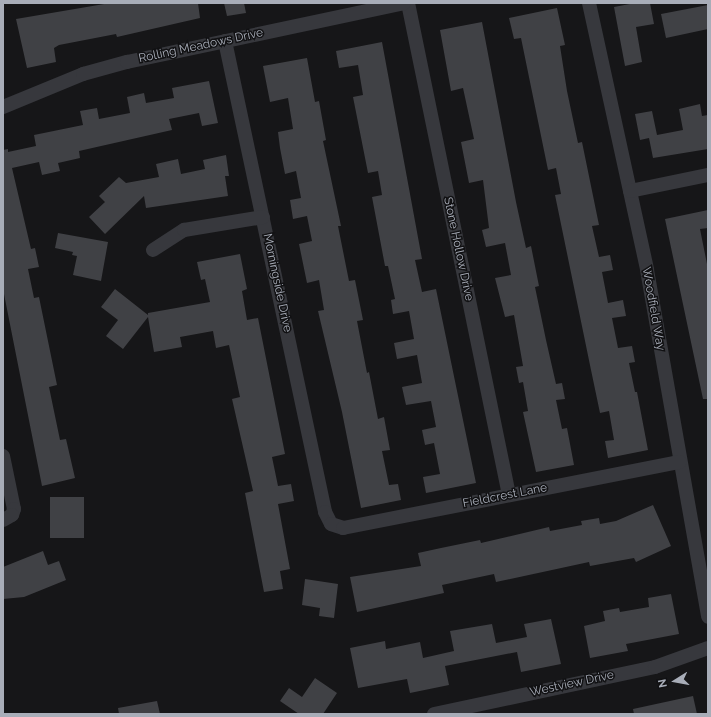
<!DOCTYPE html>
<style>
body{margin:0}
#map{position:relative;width:711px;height:717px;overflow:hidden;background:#161618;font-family:Raleway,sans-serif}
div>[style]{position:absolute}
.building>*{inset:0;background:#404145;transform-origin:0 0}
.minor>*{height:14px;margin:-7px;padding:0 7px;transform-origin:7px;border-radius:7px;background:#37383d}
span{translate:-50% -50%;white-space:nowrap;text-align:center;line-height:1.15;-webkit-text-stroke:3px #111113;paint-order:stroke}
.street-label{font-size:12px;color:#a8adb8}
.frame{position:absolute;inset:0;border:4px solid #a8adb8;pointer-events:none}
.north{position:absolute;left:655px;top:661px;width:40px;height:40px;-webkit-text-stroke:3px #111113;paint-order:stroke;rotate:259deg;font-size:11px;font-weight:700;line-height:16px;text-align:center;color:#a8adb8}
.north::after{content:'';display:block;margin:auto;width:14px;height:18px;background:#a8adb8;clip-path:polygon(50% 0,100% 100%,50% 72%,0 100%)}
</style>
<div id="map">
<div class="building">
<i style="clip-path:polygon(110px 3px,198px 3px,200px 18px,117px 37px,116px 34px,59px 45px,54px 48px,56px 62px,27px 68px,16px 19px)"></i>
<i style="clip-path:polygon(224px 3px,244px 3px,246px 13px,227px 16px)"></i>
<i style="clip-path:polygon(635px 3px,650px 3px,654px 24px,636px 27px,642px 62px,625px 66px,614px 7px)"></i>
<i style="clip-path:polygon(708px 5px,708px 29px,666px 38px,661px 14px)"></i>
<i style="clip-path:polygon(557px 8px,565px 45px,560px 46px,567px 91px,578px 143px,582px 142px,599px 225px,592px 226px,599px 257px,610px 255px,613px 270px,602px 272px,608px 303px,623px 300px,626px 316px,612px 318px,618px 348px,632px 346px,635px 362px,629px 363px,635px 392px,637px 392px,648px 450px,608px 458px,605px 441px,614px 440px,609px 411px,600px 413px,591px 370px,555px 195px,561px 194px,556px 168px,548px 170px,521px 38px,514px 39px,509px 18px)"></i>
<i style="clip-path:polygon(482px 22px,516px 202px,526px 248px,531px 246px,539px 286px,535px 287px,546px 340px,556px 384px,562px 383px,565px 399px,556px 400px,562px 429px,567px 428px,574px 465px,536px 472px,523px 412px,528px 411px,523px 382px,519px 383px,516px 367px,523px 366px,514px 315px,505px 317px,495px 278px,511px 275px,505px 243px,486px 247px,482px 230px,489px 228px,483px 180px,469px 183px,461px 142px,474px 139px,463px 88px,451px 91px,440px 30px)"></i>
<i style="clip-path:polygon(382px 42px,422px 259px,415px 260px,422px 292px,436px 289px,476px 483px,426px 493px,423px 477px,440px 474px,434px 443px,425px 445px,422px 430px,436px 427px,431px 401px,406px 405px,402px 387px,422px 383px,417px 355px,397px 359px,394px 343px,414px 339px,409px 311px,393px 314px,391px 300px,395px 299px,388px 266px,385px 266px,372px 197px,382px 195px,378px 171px,368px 173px,353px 97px,363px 95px,358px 65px,339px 68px,336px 51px)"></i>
<i style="clip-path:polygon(307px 58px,315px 102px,319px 101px,326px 140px,323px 141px,341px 226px,338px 226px,349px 281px,355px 280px,363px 320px,357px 321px,367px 373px,369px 372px,378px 419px,384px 417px,390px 450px,382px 451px,389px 485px,398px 484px,401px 500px,361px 508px,342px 412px,318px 311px,324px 310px,319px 280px,307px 283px,299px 244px,312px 241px,307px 216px,293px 219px,290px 200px,301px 198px,296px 171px,285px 174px,280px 148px,278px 132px,293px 129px,288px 98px,270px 102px,263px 66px)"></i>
<i style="clip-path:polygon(209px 81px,218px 123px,202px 126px,199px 113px,169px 119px,172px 130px,79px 151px,80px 158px,58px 163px,60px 171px,42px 175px,39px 162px,12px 168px,31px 249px,35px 248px,39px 267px,28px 269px,34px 298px,39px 297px,57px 385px,49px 387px,60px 440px,66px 439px,75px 478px,42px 486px,3px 289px,3px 150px,8px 149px,8px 152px,36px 146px,34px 135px,83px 125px,80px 111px,97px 108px,99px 119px,130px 113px,127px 97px,144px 93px,146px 103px,174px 98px,172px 88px)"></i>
<i style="clip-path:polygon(700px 104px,702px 116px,708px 115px,708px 149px,653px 158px,649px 138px,640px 140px,635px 114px,652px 111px,657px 135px,683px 130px,679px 109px)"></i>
<i style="clip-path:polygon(226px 155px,229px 176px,225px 176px,228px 196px,146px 208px,144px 196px,105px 234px,89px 217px,105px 202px,99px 196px,119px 177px,126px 183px,159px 177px,156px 164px,178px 159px,181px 174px,205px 169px,203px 160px)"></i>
<i style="clip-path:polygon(708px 210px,708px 228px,700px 229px,708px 269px,708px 399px,703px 399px,665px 219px)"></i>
<i style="clip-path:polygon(58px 233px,108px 242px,101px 281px,73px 275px,77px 256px,72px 255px,73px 252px,55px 248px)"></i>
<i style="clip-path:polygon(240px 254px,247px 289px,242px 291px,247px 320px,258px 318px,285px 454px,272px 457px,278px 486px,291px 484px,294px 501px,278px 504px,290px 569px,280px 571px,283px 589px,264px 592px,245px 493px,253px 491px,232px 399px,240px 397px,229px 345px,216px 348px,213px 331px,180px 337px,182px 347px,154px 352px,148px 317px,123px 349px,106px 336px,118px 320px,101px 307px,115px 289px,148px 315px,148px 313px,210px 302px,205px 279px,201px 280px,197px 262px)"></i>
<i style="left:50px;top:497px;width:34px;height:41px"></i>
<i style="clip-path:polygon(653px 505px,671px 546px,636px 562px,634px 558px,590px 566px,589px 562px,496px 582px,494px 574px,442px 585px,444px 593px,357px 612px,350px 577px,421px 566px,418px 553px,441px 548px,480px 540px,481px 543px,549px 527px,550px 531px,582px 525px,581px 521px,599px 518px,600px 524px,616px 521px)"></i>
<i style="clip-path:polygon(43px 551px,48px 565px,59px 561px,66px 580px,24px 597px,3px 599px,3px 567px)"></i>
<i style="clip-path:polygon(305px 579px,338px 584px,334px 618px,319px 616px,320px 608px,302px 605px)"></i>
<i style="clip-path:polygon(671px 594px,679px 634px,626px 644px,628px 651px,590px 658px,584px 626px,605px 621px,603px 611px,619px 608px,620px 612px,649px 607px,648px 598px)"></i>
<i style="clip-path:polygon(551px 619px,561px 664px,521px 672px,517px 652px,445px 666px,449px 685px,410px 693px,407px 679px,358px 688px,350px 648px,385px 641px,386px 649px,420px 642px,423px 658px,454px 651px,450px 631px,492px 624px,496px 643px,527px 637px,524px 624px)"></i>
<i style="clip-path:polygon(315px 678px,337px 693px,323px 714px,299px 714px,280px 701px,289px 688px,302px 697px)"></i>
<i style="clip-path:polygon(693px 696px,697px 714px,634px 714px,633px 709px)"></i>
<i style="clip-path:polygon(157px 701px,160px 714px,119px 714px,118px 708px)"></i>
</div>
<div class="minor">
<i style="left:408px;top:3px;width:502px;rotate:78.4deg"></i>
<i style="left:589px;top:3px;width:273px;rotate:77.7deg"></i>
<i style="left:647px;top:270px;width:352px;rotate:80deg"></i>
<i style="left:225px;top:41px;width:481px;rotate:78deg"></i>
<i style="left:325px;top:512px;width:13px;rotate:63deg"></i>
<i style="left:331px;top:524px;width:13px;rotate:18deg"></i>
<i style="left:343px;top:528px;width:343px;rotate:-11.1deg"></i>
<i style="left:3px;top:107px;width:87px;rotate:-22.4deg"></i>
<i style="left:83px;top:74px;width:46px;rotate:-15.3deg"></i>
<i style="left:127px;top:62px;width:283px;rotate:-12deg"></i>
<i style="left:630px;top:191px;width:80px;rotate:-11.6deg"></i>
<i style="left:153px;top:250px;width:37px;rotate:-33deg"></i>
<i style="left:184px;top:230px;width:80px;rotate:-9.3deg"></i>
<i style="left:3px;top:456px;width:54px;rotate:78.3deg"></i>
<i style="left:14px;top:509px;width:6px;rotate:108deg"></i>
<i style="left:12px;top:515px;width:10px;rotate:151deg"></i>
<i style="left:434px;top:714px;width:226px;rotate:-12deg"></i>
<i style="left:655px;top:667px;width:56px;rotate:-19.7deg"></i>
</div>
<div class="street-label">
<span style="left:201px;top:46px;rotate:-12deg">Rolling Meadows Drive</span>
<span style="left:458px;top:249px;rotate:78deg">Stone Hollow Drive</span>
<span style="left:277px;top:283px;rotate:78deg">Morningside Drive</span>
<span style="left:653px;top:309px;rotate:80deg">Woodfield Way</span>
<span style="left:505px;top:496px;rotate:-11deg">Fieldcrest Lane</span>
<span style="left:572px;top:684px;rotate:-12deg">Westview Drive</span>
</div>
<div class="frame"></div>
<div class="north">N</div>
</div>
